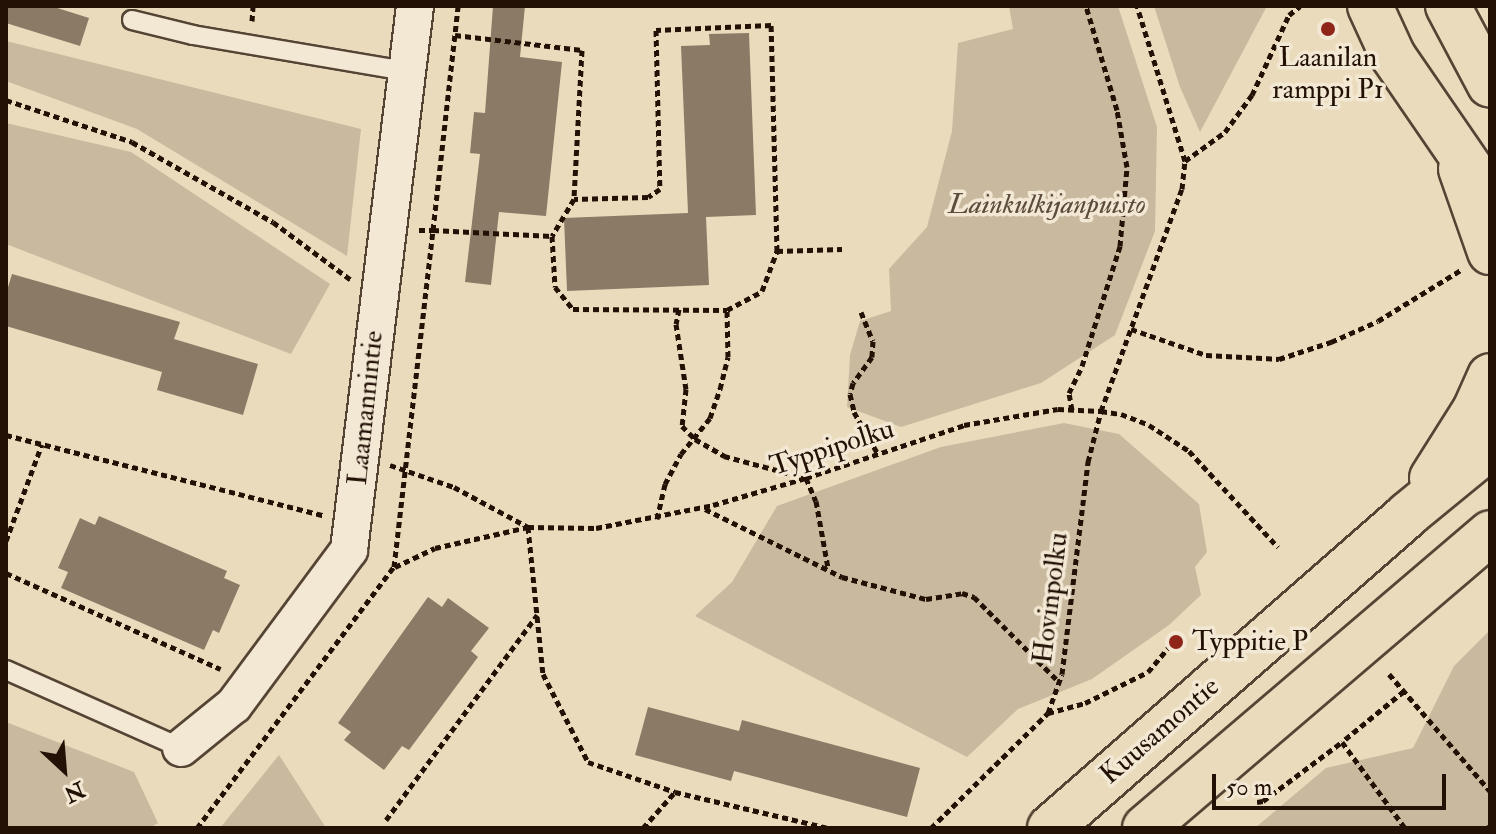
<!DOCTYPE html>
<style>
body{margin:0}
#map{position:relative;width:1496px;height:834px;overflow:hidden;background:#ebdbbd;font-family:"IM FELL Double Pica",serif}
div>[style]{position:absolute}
.green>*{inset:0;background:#c9b99e}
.building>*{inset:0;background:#8b7a65}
.path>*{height:5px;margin-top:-2.5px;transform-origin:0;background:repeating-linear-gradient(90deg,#231106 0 6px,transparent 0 10px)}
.roads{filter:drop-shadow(2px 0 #554434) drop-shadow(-2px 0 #554434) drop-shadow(0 2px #554434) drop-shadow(0 -2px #554434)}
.lane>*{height:18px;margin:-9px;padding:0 9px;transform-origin:9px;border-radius:9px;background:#f2e8d4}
.street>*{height:36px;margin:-18px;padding:0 18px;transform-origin:18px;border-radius:18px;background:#f2e8d4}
.highway>*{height:44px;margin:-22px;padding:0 22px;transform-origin:22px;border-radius:22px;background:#ebdbbd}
.dots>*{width:22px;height:22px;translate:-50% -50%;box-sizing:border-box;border:4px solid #f2e8d4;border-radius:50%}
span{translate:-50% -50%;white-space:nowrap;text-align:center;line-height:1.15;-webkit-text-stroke:7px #f2e8d4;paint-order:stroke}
.poi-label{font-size:28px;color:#231106}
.left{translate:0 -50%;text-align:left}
.park-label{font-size:28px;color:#5d4c3b;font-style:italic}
.street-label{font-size:28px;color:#231106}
.frame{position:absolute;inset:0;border:8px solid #231106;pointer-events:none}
.north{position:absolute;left:24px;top:730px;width:80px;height:80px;-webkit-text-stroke:6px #f2e8d4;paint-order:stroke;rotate:154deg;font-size:22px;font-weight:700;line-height:32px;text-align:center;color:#231106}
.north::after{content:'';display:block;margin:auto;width:28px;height:36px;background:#231106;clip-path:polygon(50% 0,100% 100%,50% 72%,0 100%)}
.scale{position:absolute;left:1212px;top:774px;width:234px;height:36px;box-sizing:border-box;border:4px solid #231106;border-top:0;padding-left:10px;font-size:24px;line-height:28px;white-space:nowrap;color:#231106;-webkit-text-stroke:6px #f2e8d4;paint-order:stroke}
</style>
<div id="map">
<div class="green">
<i style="clip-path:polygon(1009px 6px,1118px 6px,1157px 127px,1155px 231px,1115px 335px,1041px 383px,901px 427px,847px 407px,850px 355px,860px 321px,891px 311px,889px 269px,927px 227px,952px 131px,958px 43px,1013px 29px)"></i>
<i style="clip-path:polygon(1154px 6px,1267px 6px,1200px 132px,1180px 87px)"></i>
<i style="clip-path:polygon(6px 41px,361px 129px,347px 256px,137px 129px,6px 81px)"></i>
<i style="clip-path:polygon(6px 123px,131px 152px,330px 284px,291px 354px,6px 244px)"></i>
<i style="clip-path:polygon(1064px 423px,1119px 434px,1199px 504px,1207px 552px,1195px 567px,1201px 595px,1169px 625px,1092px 679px,1018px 709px,967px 757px,695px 616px,732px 582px,777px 506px,941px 447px)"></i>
<i style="clip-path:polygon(1490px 630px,1490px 828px,1255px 828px,1326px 768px,1413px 748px,1454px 666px)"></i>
<i style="clip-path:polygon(6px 722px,134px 772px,158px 823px,150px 828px,6px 828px)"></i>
<i style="clip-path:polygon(279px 755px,326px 828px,220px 828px)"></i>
</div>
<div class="building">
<i style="clip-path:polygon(6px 6px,51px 6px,89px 18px,80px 46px,6px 23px)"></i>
<i style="clip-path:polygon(493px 6px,525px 6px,520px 57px,562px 62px,546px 216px,499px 212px,491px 285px,465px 282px,480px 154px,470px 153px,474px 112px,485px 113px)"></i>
<i style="clip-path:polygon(749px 33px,756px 215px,706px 217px,709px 285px,567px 291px,564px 218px,688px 213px,681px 46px,710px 45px,709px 34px)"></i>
<i style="clip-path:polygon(12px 274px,180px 322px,174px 339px,258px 364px,243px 415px,157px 390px,162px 372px,6px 326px,6px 294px)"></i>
<i style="clip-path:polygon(99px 516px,227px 571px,224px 578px,240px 585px,219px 633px,213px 630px,204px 650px,61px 588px,68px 572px,58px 568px,80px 518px,95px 525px)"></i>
<i style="clip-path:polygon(428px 597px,442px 607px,448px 598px,489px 628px,471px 651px,478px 657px,409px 750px,402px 746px,384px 770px,344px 740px,351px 732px,338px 723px)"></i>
<i style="clip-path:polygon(648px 707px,739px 731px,742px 720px,920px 768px,907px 817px,734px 771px,731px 781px,635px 755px)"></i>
</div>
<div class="path">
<i style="left:252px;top:21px;width:15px;rotate:-86deg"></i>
<i style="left:455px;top:35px;width:128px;rotate:6.7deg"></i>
<i style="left:582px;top:50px;width:149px;rotate:93.1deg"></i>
<i style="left:574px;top:199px;width:43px;rotate:120.7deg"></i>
<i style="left:6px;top:100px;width:133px;rotate:18.4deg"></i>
<i style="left:132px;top:142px;width:162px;rotate:29.6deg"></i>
<i style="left:273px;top:222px;width:97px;rotate:36.6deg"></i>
<i style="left:1185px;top:161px;width:49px;rotate:-35.9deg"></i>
<i style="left:1225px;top:132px;width:46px;rotate:-53.9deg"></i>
<i style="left:1252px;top:95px;width:88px;rotate:-65.2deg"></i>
<i style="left:1289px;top:15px;width:14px;rotate:-39deg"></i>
<i style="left:419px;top:230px;width:14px"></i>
<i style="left:433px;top:230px;width:225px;rotate:-83.6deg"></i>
<i style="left:777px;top:251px;width:65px;rotate:-1.8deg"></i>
<i style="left:679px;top:309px;width:15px;rotate:101deg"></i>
<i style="left:676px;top:324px;width:66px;rotate:81.3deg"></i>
<i style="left:686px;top:389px;width:37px;rotate:96deg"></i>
<i style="left:682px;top:426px;width:18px;rotate:45deg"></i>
<i style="left:695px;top:439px;width:34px;rotate:30deg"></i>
<i style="left:724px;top:456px;width:85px;rotate:15deg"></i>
<i style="left:806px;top:478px;width:25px;rotate:67deg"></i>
<i style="left:816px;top:501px;width:68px;rotate:79.8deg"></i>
<i style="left:861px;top:312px;width:31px;rotate:68deg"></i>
<i style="left:873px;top:341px;width:16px;rotate:94deg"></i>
<i style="left:872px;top:357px;width:32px;rotate:126deg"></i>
<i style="left:853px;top:383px;width:11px;rotate:105deg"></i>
<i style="left:850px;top:394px;width:18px;rotate:77deg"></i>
<i style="left:854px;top:412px;width:48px;rotate:60.3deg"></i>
<i style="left:1131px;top:329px;width:79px;rotate:19.1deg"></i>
<i style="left:1206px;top:355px;width:73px;rotate:3.1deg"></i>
<i style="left:1279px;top:359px;width:55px;rotate:-18.1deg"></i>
<i style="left:1331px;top:342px;width:51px;rotate:-24.1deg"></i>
<i style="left:1378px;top:321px;width:97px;rotate:-31.6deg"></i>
<i style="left:1072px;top:410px;width:17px;rotate:-100deg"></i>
<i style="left:1069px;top:393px;width:30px;rotate:-64deg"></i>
<i style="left:1082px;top:366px;width:126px;rotate:-72.4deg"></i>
<i style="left:1120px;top:246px;width:79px;rotate:-84.9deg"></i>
<i style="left:1127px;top:167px;width:58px;rotate:-100deg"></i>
<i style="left:1117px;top:110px;width:109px;rotate:-106.6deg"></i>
<i style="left:6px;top:435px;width:327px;rotate:14.2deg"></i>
<i style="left:390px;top:465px;width:68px;rotate:19deg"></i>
<i style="left:454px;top:487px;width:84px;rotate:28.4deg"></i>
<i style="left:528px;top:527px;width:68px;rotate:0.8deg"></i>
<i style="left:596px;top:528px;width:119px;rotate:-11.1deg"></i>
<i style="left:713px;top:505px;width:97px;rotate:-16.2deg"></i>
<i style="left:806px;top:478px;width:167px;rotate:-18.5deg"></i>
<i style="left:964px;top:425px;width:95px;rotate:-9.7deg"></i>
<i style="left:1058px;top:409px;width:43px;rotate:2.7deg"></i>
<i style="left:1101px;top:411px;width:20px;rotate:9deg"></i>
<i style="left:1121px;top:414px;width:30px;rotate:21deg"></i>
<i style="left:1149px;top:425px;width:48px;rotate:33deg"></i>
<i style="left:1189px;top:451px;width:131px;rotate:47.2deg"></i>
<i style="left:705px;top:509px;width:153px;rotate:26.4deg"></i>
<i style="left:842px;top:577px;width:87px;rotate:14.7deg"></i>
<i style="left:926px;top:599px;width:36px;rotate:-9deg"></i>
<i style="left:962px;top:593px;width:13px;rotate:18deg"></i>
<i style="left:974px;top:597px;width:120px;rotate:45deg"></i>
<i style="left:657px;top:519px;width:36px;rotate:-77deg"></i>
<i style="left:665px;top:484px;width:34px;rotate:-62deg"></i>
<i style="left:681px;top:454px;width:46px;rotate:-51.1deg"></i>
<i style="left:710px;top:418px;width:31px;rotate:-71deg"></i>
<i style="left:720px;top:389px;width:33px;rotate:-76deg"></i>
<i style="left:728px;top:357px;width:47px;rotate:-91.2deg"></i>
<i style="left:6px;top:541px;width:103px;rotate:-69.6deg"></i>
<i style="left:395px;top:567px;width:44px;rotate:-25.4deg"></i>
<i style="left:435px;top:548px;width:95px;rotate:-12.7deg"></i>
<i style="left:528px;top:527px;width:148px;rotate:84.2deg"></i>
<i style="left:543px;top:674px;width:99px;rotate:62.9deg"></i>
<i style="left:588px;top:762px;width:92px;rotate:19deg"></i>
<i style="left:675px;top:792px;width:157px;rotate:13.2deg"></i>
<i style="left:6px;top:573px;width:235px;rotate:24.1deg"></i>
<i style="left:1389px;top:674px;width:155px;rotate:49.2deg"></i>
<i style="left:1404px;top:691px;width:80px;rotate:140.6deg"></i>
<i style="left:1342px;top:742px;width:107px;rotate:53.8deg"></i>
<i style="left:1048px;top:713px;width:38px;rotate:-15deg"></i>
<i style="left:1085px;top:703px;width:70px;rotate:-26.2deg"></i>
<i style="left:1148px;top:672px;width:33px;rotate:-50deg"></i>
<i style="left:1257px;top:802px;width:6px;rotate:-9deg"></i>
<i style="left:1263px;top:801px;width:99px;rotate:-36.8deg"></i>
<i style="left:386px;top:820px;width:255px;rotate:-53.6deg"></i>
<i style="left:197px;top:828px;width:327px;rotate:-53deg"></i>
<i style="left:394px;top:567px;width:339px;rotate:-83.4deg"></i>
<i style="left:433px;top:230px;width:119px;rotate:2.9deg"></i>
<i style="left:552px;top:236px;width:51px;rotate:86.6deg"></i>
<i style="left:555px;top:287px;width:28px;rotate:51deg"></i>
<i style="left:573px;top:309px;width:154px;rotate:0.4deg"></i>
<i style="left:727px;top:310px;width:40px;rotate:-28deg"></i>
<i style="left:762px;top:291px;width:43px;rotate:-69.4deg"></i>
<i style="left:777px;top:251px;width:226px;rotate:-91.5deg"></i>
<i style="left:771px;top:25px;width:115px;rotate:177.5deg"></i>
<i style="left:656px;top:30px;width:159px;rotate:88.6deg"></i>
<i style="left:660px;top:189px;width:14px;rotate:146deg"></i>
<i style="left:648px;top:197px;width:74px;rotate:178.5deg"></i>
<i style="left:643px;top:828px;width:48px;rotate:-48.4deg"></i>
<i style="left:931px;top:828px;width:164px;rotate:-44.5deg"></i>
<i style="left:1048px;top:713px;width:41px;rotate:-70.3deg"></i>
<i style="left:1062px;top:674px;width:214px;rotate:-83deg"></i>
<i style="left:1088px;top:462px;width:53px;rotate:-75.7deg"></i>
<i style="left:1101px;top:411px;width:236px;rotate:-70deg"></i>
<i style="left:1182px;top:189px;width:28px;rotate:-84deg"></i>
<i style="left:1185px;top:161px;width:162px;rotate:-107.2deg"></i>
<i style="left:1487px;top:828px;width:4px;rotate:-34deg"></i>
</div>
<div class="roads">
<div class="lane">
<i style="left:132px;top:20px;width:63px;rotate:13.8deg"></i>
<i style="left:193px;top:35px;width:216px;rotate:9.6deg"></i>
<i style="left:6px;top:670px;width:192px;rotate:24deg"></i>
</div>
<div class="street">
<i style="left:181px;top:748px;width:68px;rotate:-39.1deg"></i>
<i style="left:234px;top:705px;width:193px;rotate:-53.4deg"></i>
<i style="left:349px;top:550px;width:548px;rotate:-83.08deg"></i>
</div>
<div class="highway">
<i style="left:1370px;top:6px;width:55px;rotate:65.3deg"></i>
<i style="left:1393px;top:56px;width:171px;rotate:55.5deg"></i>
<i style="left:1448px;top:6px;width:89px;rotate:62deg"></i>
<i style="left:1461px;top:169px;width:88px;rotate:70.7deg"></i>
<i style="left:1432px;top:478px;width:80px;rotate:-57.7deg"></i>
<i style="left:1475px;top:410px;width:37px;rotate:-66deg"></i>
<i style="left:1050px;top:828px;width:475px;rotate:-41.2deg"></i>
<i style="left:1407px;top:515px;width:107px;rotate:-39.3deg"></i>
<i style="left:1145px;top:828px;width:454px;rotate:-40.5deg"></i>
</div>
</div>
<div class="dots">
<i style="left:1328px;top:29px;background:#8f2418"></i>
<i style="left:1176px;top:642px;background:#8f2418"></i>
</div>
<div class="poi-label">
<span style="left:1328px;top:74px">Laanilan<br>ramppi P1</span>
<span class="left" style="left:1192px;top:642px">Typpitie P</span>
</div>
<div class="park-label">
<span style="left:1047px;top:205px">Lainkulkijanpuisto</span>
</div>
<div class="street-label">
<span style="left:366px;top:408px;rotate:-84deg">Laamannintie</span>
<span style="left:832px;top:448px;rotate:-18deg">Typpipolku</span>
<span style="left:1051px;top:598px;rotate:-83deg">Hovinpolku</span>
<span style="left:1160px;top:731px;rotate:-41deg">Kuusamontie</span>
</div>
<div class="frame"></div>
<div class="north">N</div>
<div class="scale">50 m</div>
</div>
